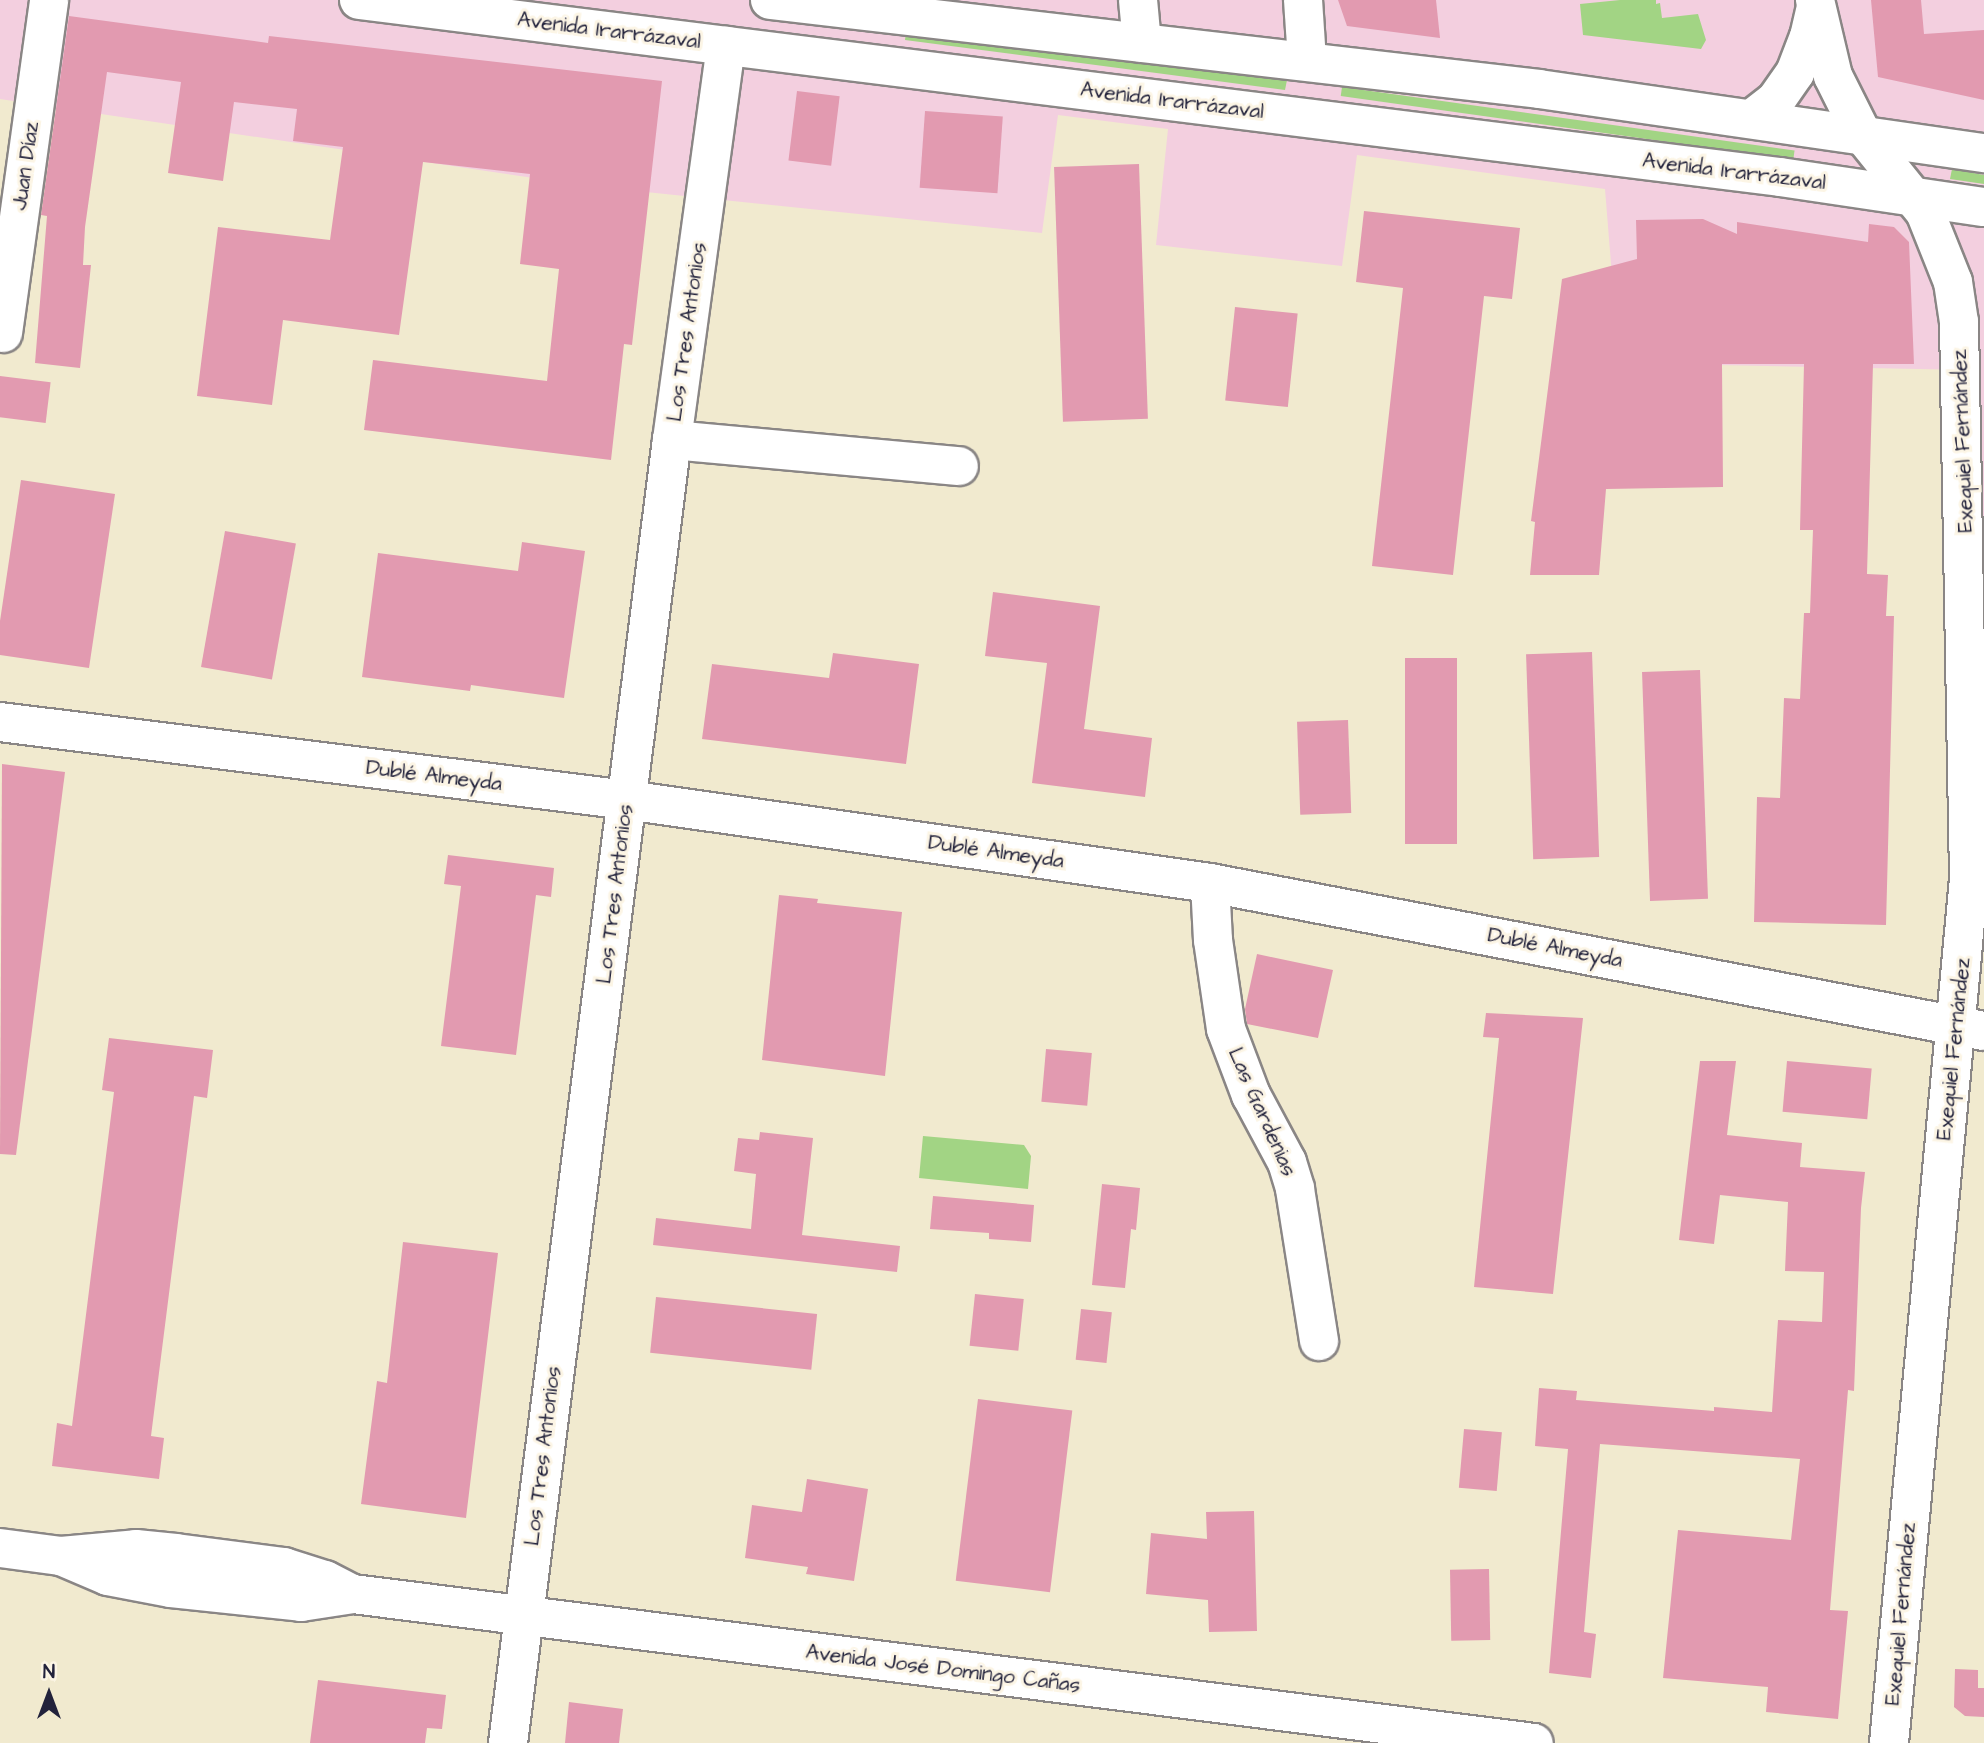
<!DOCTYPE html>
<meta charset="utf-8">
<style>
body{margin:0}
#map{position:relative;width:1984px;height:1743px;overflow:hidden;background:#f1eacf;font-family:"Architects Daughter",sans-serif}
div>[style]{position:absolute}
.built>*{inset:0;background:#f3cfdf}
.green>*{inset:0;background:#a2d484;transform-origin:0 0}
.building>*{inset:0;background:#e29ab0;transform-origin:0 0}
.roads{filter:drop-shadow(2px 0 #8a8685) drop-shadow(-2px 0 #8a8685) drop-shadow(0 2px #8a8685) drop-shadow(0 -2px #8a8685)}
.minor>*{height:38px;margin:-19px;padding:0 19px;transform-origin:19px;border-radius:19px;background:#fff}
.major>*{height:38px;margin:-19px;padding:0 19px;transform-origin:19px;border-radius:19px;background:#fff}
span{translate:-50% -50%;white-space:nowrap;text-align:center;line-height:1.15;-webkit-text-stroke:6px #fcf5e5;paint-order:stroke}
.street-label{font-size:21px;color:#22223b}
.north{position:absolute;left:14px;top:1659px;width:70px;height:70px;-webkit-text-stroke:5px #fcf5e5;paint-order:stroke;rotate:0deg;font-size:19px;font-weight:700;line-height:28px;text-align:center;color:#22223b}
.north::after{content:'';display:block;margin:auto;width:24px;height:32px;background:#22223b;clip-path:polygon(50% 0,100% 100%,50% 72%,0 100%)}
</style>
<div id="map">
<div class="built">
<i style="clip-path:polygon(0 0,1984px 0,1984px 517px,1972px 516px,1969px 370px,1619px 363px,1605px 189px,1357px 155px,1342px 266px,1156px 245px,1168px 129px,1058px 115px,1042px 233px,588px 186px,0 99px)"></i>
</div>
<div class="green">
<i style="clip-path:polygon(1620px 0,1656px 0,1656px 4px,1660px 3px,1662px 18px,1698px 14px,1706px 40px,1701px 49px,1583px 35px,1580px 4px)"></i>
<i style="clip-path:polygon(906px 32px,1287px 80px,1285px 90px,905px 40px)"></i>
<i style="left:1342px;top:87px;width:457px;height:9px;rotate:8deg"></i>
<i style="clip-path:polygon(1952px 169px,1984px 175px,1984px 184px,1950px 179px)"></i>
<i style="clip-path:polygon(923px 1136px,1024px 1145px,1031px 1156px,1028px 1189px,919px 1178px)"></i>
</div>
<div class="building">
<i style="clip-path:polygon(1338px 0,1436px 0,1440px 38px,1347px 26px)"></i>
<i style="clip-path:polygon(1871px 0,1921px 0,1924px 34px,1984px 30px,1984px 100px,1878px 77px)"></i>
<i style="clip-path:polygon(69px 16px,268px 43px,269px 36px,662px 81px,632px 345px,624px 344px,611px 460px,364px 430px,373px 360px,547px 381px,559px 269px,520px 264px,530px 174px,423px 162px,399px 335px,283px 320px,272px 405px,197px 396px,218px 227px,330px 240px,343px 147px,293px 141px,297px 109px,234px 102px,223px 181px,168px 173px,181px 82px,107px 72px,85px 227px,83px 265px,91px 265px,80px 368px,35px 363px,47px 216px,41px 215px)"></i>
<i style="left:797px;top:91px;width:43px;height:70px;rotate:7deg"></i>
<i style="left:925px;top:111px;width:78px;height:77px;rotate:4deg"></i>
<i style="left:1139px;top:164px;width:255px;height:85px;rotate:88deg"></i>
<i style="clip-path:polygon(1364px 211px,1520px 228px,1512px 299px,1484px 296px,1453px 575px,1372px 566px,1403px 288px,1356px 282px)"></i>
<i style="clip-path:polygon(1703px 219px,1737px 234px,1737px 222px,1868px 242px,1869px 224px,1894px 227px,1909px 242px,1914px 364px,1873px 364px,1867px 574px,1888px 575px,1886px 616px,1894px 616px,1886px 925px,1754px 922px,1757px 797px,1780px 798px,1784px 698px,1800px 699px,1804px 613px,1810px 613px,1813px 530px,1800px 530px,1804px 364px,1722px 364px,1723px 487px,1606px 489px,1599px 575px,1530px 575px,1535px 522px,1531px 521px,1562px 279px,1637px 259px,1636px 220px)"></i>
<i style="left:1235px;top:307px;width:63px;height:94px;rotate:6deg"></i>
<i style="left:0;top:376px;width:51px;height:41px;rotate:7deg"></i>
<i style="clip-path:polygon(21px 480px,115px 494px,89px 668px,0 655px,0 621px)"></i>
<i style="left:225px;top:531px;width:72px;height:138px;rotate:10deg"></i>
<i style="clip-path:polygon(522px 542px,585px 551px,564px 698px,471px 685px,470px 691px,362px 677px,378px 553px,518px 571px)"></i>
<i style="clip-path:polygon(993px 592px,1100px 606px,1084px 729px,1152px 738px,1145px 797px,1032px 783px,1047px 663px,985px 656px)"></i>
<i style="left:1592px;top:652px;width:205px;height:66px;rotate:88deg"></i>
<i style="clip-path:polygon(833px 653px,919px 664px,906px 764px,702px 739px,712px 664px,829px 678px)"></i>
<i style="left:1405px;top:658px;width:52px;height:186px"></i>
<i style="left:1700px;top:670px;width:229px;height:58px;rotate:88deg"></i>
<i style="left:1348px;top:720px;width:93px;height:51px;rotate:88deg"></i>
<i style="clip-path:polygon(2px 764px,65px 772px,16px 1155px,0 1154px)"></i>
<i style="clip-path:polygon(448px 855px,554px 868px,551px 897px,536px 895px,516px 1055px,441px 1046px,461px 886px,444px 884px)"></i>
<i style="clip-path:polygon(779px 895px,818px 899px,817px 903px,902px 912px,885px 1076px,762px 1060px)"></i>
<i style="clip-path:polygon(1257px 954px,1333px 970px,1318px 1038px,1247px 1024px,1245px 1009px)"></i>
<i style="clip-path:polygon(1486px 1013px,1583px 1018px,1553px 1294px,1474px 1287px,1499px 1038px,1483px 1037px)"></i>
<i style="clip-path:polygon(109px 1038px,213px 1050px,207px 1098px,194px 1096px,151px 1436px,164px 1438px,159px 1479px,52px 1466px,57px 1423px,72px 1426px,114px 1092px,102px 1090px)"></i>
<i style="left:1046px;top:1049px;width:46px;height:53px;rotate:5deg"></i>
<i style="clip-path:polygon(1700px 1061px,1736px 1061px,1727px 1135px,1802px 1143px,1800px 1167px,1865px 1172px,1861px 1208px,1854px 1391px,1848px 1390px,1830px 1610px,1848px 1611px,1838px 1719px,1766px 1712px,1768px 1687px,1663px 1678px,1678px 1530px,1791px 1540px,1800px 1459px,1600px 1444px,1584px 1632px,1596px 1634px,1591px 1678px,1549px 1673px,1568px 1449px,1535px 1446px,1539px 1388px,1577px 1391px,1576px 1400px,1714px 1411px,1714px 1407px,1772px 1412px,1778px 1320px,1822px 1322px,1824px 1272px,1785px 1271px,1788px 1202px,1720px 1195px,1714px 1244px,1679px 1240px)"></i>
<i style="left:1787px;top:1061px;width:85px;height:51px;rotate:5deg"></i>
<i style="clip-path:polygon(760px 1132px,813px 1138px,802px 1235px,900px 1246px,897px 1272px,653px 1245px,656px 1218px,751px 1229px,756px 1174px,734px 1171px,738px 1138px,759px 1140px)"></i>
<i style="clip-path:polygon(1102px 1184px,1140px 1188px,1136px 1230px,1131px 1229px,1125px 1288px,1092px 1285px)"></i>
<i style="clip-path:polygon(933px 1196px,1034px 1205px,1031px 1242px,989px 1239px,989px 1233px,930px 1229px)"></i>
<i style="clip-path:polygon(403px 1242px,498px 1253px,466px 1518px,361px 1504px,377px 1381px,387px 1383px)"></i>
<i style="left:975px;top:1294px;width:49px;height:52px;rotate:6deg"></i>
<i style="left:656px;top:1297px;width:162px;height:56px;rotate:6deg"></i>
<i style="left:1081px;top:1309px;width:31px;height:51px;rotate:6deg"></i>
<i style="left:978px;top:1399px;width:95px;height:183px;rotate:7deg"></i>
<i style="left:1464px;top:1429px;width:38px;height:59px;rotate:5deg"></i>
<i style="clip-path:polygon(807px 1479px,868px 1489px,854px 1581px,806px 1574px,808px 1567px,745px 1558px,752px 1505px,802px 1512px)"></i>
<i style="clip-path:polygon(1254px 1511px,1257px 1631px,1209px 1632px,1208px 1600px,1146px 1594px,1151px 1533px,1207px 1539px,1206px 1512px)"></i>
<i style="left:1489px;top:1569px;width:71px;height:39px;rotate:89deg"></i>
<i style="clip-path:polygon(1955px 1669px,1978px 1670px,1978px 1688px,1984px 1688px,1984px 1717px,1965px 1716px,1954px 1707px)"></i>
<i style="clip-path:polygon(318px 1680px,446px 1695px,442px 1729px,427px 1728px,425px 1743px,310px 1743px)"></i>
<i style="clip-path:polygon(569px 1702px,623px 1709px,619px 1743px,565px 1743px)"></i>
</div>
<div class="roads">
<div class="minor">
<i style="left:1138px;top:0;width:43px;rotate:84.7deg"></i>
<i style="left:1303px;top:0;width:61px;rotate:86.2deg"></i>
<i style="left:1815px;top:0;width:78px;rotate:76.7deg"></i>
<i style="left:1833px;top:76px;width:65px;rotate:63.4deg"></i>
<i style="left:1862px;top:134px;width:100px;rotate:51.1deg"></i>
<i style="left:1925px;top:212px;width:75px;rotate:68.2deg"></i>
<i style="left:1953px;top:282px;width:40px;rotate:81.5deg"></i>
<i style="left:1959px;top:322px;width:557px;rotate:88.97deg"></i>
<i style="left:1969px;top:879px;width:868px;rotate:95.29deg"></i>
<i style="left:3px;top:333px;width:336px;rotate:-82.1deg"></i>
<i style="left:672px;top:440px;width:288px;rotate:5.2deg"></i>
<i style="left:1210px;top:883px;width:57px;rotate:87deg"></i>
<i style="left:1213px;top:940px;width:90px;rotate:81.7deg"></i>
<i style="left:1226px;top:1029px;width:71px;rotate:69.3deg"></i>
<i style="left:1251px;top:1095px;width:76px;rotate:61.8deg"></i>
<i style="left:1287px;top:1162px;width:28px;rotate:73deg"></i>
<i style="left:1295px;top:1189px;width:154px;rotate:81deg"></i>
<i style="left:0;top:1548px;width:62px;rotate:7.5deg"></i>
<i style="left:61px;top:1556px;width:51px;rotate:23.1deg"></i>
<i style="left:108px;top:1576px;width:64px;rotate:10.8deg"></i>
<i style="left:171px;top:1588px;width:131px;rotate:6.1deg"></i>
<i style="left:301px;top:1602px;width:53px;rotate:-8.7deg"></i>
<i style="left:61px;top:1556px;width:75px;rotate:-5.3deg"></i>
<i style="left:136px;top:1549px;width:40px;rotate:5.7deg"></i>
<i style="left:176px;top:1553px;width:109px;rotate:7.4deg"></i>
<i style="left:284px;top:1567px;width:43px;rotate:17.6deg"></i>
<i style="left:325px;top:1580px;width:31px;rotate:27deg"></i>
<i style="left:353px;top:1594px;width:1190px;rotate:7.19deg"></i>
<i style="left:508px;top:1743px;width:1313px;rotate:-82.83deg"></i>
<i style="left:672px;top:440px;width:398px;rotate:-82.2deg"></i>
</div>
<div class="major">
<i style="left:359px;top:0;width:1432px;rotate:7.1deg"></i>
<i style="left:1780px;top:177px;width:206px;rotate:8.4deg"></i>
<i style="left:770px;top:0;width:774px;rotate:6.6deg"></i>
<i style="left:1539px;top:89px;width:450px;rotate:8.2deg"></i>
<i style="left:1753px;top:118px;width:29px;rotate:-38deg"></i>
<i style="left:1776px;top:100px;width:33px;rotate:-55deg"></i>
<i style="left:1795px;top:73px;width:39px;rotate:-69deg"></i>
<i style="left:1809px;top:37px;width:31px;rotate:-77deg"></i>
<i style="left:0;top:722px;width:632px;rotate:7.09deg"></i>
<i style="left:627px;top:800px;width:589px;rotate:8.1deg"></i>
<i style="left:1210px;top:883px;width:788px;rotate:10.83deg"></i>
</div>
</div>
<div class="street-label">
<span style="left:609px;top:31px;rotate:7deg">Avenida Irarrázaval</span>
<span style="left:1172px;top:101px;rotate:7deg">Avenida Irarrázaval</span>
<span style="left:26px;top:166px;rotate:-82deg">Juan Díaz</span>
<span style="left:1734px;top:172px;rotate:7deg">Avenida Irarrázaval</span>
<span style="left:687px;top:332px;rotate:-82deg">Los Tres Antonios</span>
<span style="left:1963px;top:441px;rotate:-92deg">Exequiel Fernández</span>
<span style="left:434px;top:776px;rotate:7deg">Dublé Almeyda</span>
<span style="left:996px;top:852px;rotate:8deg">Dublé Almeyda</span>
<span style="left:615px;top:894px;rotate:-83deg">Los Tres Antonios</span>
<span style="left:1555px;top:948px;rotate:11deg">Dublé Almeyda</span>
<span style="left:1954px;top:1049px;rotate:-84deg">Exequiel Fernández</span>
<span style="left:1262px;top:1112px;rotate:66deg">Las Gardenias</span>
<span style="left:543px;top:1456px;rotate:-83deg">Los Tres Antonios</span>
<span style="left:1901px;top:1614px;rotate:-85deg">Exequiel Fernández</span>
<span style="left:943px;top:1669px;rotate:7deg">Avenida José Domingo Cañas</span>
</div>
<div class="north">N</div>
</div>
